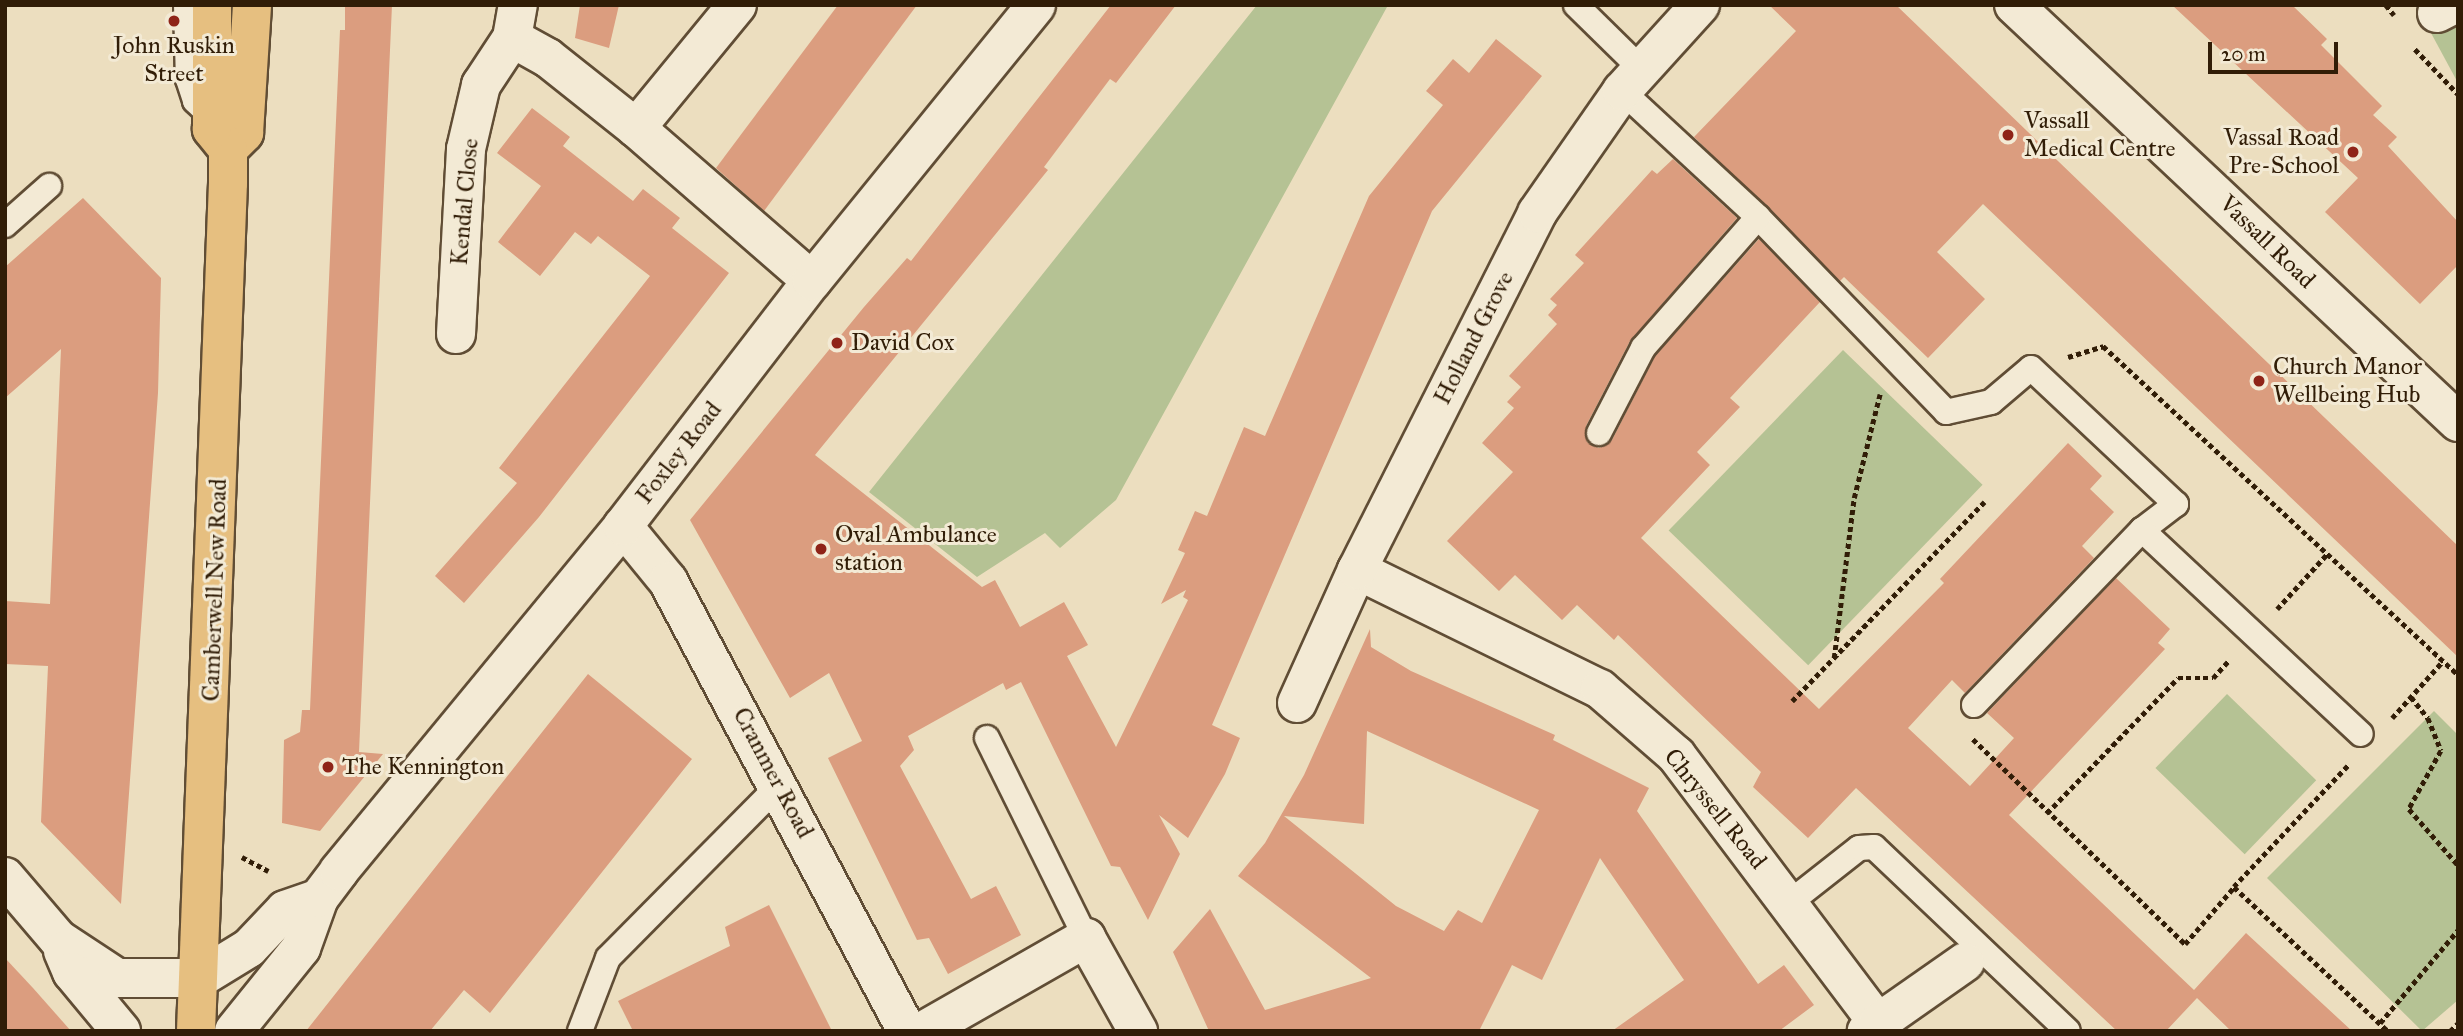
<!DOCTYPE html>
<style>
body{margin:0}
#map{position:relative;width:2463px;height:1036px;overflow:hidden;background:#ecdebf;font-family:"IM FELL Great Primer",serif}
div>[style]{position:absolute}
.green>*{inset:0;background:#b5c294;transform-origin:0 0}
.building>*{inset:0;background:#db9d7f}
.path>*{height:4.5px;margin-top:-2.25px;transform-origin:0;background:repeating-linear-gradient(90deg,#311d07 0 5px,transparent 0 8.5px)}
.roads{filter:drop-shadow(2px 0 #604d35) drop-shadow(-2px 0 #604d35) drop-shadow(0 2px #604d35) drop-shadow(0 -2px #604d35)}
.lane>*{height:24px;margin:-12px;padding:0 12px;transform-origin:12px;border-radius:12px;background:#f3ead5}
.street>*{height:38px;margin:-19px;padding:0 19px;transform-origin:19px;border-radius:19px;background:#f3ead5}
.secondary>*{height:38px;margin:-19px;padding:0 19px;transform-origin:19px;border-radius:19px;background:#f3ead5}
.highway>*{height:38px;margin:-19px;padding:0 19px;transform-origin:19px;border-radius:19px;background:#e6bf80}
.dots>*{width:19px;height:19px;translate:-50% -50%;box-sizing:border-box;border:4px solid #f3ead5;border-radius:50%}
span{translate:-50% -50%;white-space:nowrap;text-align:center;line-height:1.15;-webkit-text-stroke:6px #f3ead5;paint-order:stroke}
.poi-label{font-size:24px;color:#311d07}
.left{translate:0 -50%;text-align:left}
.right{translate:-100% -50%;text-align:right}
.street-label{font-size:24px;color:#311d07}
.frame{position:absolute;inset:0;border:7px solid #311d07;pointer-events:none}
.scale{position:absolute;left:2208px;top:42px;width:130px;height:32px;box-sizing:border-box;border:4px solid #311d07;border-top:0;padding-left:9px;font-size:21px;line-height:24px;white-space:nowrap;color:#311d07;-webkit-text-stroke:5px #f3ead5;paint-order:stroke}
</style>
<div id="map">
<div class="green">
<i style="clip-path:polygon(1257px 5px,1387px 7px,1116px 500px,1060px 548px,1045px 533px,977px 577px,869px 492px)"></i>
<i style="clip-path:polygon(2458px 22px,2458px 83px,2431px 33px)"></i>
<i style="left:1843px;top:350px;width:194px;height:251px;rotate:44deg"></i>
<i style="left:2227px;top:694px;width:124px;height:103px;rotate:44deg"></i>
<i style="clip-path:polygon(2434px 711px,2458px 735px,2458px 1000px,2422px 1031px,2267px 878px)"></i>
</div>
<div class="building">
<i style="clip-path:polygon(345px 5px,392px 5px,359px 752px,383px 754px,320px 831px,282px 823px,284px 740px,300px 732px,302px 710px,310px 710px,340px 30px,345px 30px)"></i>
<i style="clip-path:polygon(580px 5px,619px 5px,609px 48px,575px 38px)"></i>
<i style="clip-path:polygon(838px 5px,917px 5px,764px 211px,716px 168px)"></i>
<i style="clip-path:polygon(1111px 5px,1176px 5px,1116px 83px,1110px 79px,1044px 167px,1048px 170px,815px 455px,982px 587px,995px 580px,1020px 627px,1064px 602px,1088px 645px,1067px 656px,1116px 747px,1188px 600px,1183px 597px,1186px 590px,1161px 604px,1185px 553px,1178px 550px,1195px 511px,1207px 516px,1244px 427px,1265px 436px,1369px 196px,1443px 105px,1426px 91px,1453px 59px,1469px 73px,1496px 39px,1542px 76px,1432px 211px,1212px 725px,1240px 738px,1225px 774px,1188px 838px,1159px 815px,1180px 854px,1148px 920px,1120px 867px,1111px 866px,1021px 682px,1006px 690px,1003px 683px,908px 736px,914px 750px,900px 766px,971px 899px,996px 886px,1021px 935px,948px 974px,929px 938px,917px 940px,828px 758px,862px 741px,829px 673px,790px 698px,690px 520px,864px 307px,907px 258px,911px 261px)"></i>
<i style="clip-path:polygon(1769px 5px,1896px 5px,2458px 546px,2458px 657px,1983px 204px,1937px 252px,1985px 299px,1928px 358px,1844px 277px,1840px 281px,1694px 137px,1796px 31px)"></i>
<i style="clip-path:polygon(2172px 5px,2292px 5px,2327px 39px,2321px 45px,2382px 106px,2373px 115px,2397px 137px,2388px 146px,2458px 222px,2458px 265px,2420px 304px,2325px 212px,2358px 178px)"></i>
<i style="clip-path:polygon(532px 108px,570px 137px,563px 146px,633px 201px,643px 189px,680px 218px,672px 228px,729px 273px,539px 517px,464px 603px,435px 576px,517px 483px,499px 468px,650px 276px,598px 236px,591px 244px,575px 232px,540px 276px,498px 242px,541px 186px,497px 153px)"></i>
<i style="clip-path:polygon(1673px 159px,1737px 218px,1630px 341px,1586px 426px,1587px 442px,1599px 448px,1612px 440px,1655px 356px,1759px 239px,1820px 302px,1730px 398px,1740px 407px,1697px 452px,1710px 465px,1641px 538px,1819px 709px,1944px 583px,1940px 579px,2068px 443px,2102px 476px,2090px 489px,2114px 512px,2082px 546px,2094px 558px,1965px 693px,1952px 680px,1908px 728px,1970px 786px,2014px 738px,1987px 713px,2116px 578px,2170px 629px,2158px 643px,2165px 649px,2009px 815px,2194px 990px,2246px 933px,2352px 1031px,2231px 1031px,2197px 998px,2166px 1031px,2117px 1031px,1856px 788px,1808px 838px,1753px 787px,1761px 772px,1618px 635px,1614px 640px,1577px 605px,1562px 620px,1515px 575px,1499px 591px,1447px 541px,1513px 472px,1482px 443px,1514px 408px,1507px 402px,1521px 387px,1509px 376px,1557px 324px,1548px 315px,1557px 305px,1550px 299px,1584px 263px,1575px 255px,1652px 170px,1657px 174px)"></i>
<i style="clip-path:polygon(83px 198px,161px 278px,158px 393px,121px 904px,41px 822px,48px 666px,5px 664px,5px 601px,50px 604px,61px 349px,5px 398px,5px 267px)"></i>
<i style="clip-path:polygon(evenodd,1370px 629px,1371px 647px,1411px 671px,1555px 735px,1553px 740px,1649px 788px,1637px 811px,1758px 984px,1784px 965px,1814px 1005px,1779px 1031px,1612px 1031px,1684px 980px,1600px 858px,1542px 980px,1512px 965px,1479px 1031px,1209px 1031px,1173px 952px,1210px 909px,1265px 1010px,1371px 978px,1238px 876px,1265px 843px,1304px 775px,1370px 629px,1367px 731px,1539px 810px,1482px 923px,1458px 910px,1444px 931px,1396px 906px,1284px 816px,1364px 824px,1367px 731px)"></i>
<i style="clip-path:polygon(588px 674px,692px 759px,490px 1013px,464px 990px,430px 1031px,306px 1031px)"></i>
<i style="clip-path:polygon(769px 905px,832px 1031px,633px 1031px,618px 1001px,730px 946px,725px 927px)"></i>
<i style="clip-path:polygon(5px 958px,33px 988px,71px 1031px,5px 1031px)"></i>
</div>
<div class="path">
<i style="left:2386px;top:5px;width:13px;rotate:51deg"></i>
<i style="left:2415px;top:49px;width:62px;rotate:46.3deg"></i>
<i style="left:2068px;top:357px;width:37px;rotate:-17deg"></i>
<i style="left:2103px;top:346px;width:484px;rotate:42.8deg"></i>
<i style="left:2277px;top:609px;width:76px;rotate:-47.7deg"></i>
<i style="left:1834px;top:658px;width:161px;rotate:-82.9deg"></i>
<i style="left:1854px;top:498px;width:107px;rotate:-76deg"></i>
<i style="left:2411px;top:697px;width:27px;rotate:51deg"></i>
<i style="left:2428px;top:718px;width:35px;rotate:68deg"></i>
<i style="left:2441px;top:751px;width:66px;rotate:118.9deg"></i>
<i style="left:2409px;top:809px;width:74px;rotate:48.8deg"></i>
<i style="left:1792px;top:701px;width:277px;rotate:-46deg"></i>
<i style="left:2392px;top:718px;width:76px;rotate:-48.2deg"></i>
<i style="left:1973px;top:739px;width:295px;rotate:44deg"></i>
<i style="left:2185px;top:944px;width:75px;rotate:-49.3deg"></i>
<i style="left:2348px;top:766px;width:166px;rotate:133.3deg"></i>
<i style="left:2234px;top:887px;width:211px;rotate:43.1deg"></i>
<i style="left:2047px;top:813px;width:188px;rotate:-45.9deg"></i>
<i style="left:2178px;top:678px;width:35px"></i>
<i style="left:2213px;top:678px;width:24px;rotate:-48deg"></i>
<i style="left:242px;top:857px;width:30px;rotate:28deg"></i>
<i style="left:2380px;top:1023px;width:121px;rotate:-50deg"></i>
<i style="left:2450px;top:1031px;width:11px;rotate:-45deg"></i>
</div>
<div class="roads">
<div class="lane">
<i style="left:186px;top:5px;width:74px;rotate:88.5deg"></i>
<i style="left:188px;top:79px;width:23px;rotate:72deg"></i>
<i style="left:195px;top:101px;width:23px;rotate:43deg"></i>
<i style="left:1576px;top:5px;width:90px;rotate:44.5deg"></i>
<i style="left:1622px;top:91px;width:185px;rotate:42.8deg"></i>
<i style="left:1758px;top:217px;width:271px;rotate:46deg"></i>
<i style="left:1946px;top:412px;width:46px;rotate:-12.5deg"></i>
<i style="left:1991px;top:402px;width:52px;rotate:-40.4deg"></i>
<i style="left:2031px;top:368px;width:199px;rotate:43.2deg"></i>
<i style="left:2176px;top:504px;width:43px;rotate:142.6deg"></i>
<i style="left:2142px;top:530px;width:299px;rotate:43deg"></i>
<i style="left:5px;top:225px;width:59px;rotate:-41.6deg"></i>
<i style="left:1599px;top:433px;width:96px;rotate:-62.6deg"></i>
<i style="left:1643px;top:348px;width:174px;rotate:-48.7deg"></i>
<i style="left:1974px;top:705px;width:243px;rotate:-46.2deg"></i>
<i style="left:987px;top:738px;width:223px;rotate:63.7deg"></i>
<i style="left:1789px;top:903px;width:89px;rotate:-38.2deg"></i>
<i style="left:1859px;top:848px;width:15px;rotate:-4deg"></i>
<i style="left:1874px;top:847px;width:267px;rotate:43.5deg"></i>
<i style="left:580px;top:1031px;width:78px;rotate:-69deg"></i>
<i style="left:608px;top:958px;width:245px;rotate:-45.3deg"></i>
</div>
<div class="street">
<i style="left:2437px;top:13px;width:18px;rotate:-27deg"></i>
<i style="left:512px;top:38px;width:41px;rotate:29.1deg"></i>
<i style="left:548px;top:58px;width:112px;rotate:38.5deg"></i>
<i style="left:636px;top:128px;width:233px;rotate:41deg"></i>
<i style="left:636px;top:128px;width:159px;rotate:-50.6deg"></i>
<i style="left:456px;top:334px;width:185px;rotate:-86.9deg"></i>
<i style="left:466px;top:149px;width:66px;rotate:-76.8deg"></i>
<i style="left:481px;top:85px;width:56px;rotate:-56.6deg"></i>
<i style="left:512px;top:38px;width:34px;rotate:-80deg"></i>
<i style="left:623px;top:526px;width:71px;rotate:50.7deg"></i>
<i style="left:668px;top:581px;width:510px;rotate:62.03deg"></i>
<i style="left:1357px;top:570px;width:271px;rotate:26.1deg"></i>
<i style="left:1600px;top:689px;width:101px;rotate:41deg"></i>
<i style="left:1676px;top:755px;width:336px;rotate:53deg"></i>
<i style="left:1878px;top:1023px;width:14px;rotate:144deg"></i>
<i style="left:1297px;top:703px;width:146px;rotate:-65.7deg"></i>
<i style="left:1357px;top:570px;width:400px;rotate:-63.2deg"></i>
<i style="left:1537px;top:213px;width:149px;rotate:-55.1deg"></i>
<i style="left:1622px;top:91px;width:116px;rotate:-47.8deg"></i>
<i style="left:5px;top:877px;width:82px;rotate:49.5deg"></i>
<i style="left:58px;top:939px;width:71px;rotate:33.5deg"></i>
<i style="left:117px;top:978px;width:83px"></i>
<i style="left:63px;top:951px;width:23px;rotate:67deg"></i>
<i style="left:72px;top:972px;width:77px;rotate:50.3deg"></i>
<i style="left:1878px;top:1023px;width:106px;rotate:-35deg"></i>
<i style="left:923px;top:1031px;width:188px;rotate:-29.7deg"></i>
<i style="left:1086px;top:938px;width:107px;rotate:60.8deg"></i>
</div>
<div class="secondary">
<i style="left:2014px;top:5px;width:609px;rotate:43.2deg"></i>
<i style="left:200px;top:978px;width:57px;rotate:-31.5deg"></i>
<i style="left:249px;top:948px;width:52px;rotate:-46.5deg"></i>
<i style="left:285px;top:910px;width:36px;rotate:-19deg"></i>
<i style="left:234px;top:1031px;width:107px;rotate:-51.1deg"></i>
<i style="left:301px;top:948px;width:53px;rotate:-70.2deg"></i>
<i style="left:319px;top:898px;width:34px;rotate:-53deg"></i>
<i style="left:339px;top:871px;width:447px;rotate:-50.5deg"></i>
<i style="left:623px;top:526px;width:309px;rotate:-52.4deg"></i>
<i style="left:812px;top:281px;width:355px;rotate:-50.9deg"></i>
</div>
<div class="highway">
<i style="left:228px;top:149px;width:23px;rotate:-45deg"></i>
<i style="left:244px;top:133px;width:128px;rotate:-86.4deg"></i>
<i style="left:196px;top:1031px;width:849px;rotate:-87.84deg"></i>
<i style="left:228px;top:183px;width:34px;rotate:-90deg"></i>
<i style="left:228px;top:149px;width:26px;rotate:-129deg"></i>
<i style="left:212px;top:129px;width:124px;rotate:-90deg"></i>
</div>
</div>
<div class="dots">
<i style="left:174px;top:21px;background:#8f2418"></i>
<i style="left:2008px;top:135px;background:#8f2418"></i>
<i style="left:2353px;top:152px;background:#8f2418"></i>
<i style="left:837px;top:343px;background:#8f2418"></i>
<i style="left:2259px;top:381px;background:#8f2418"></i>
<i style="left:821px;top:549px;background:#8f2418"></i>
<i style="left:328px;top:767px;background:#8f2418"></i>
</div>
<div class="poi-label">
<span style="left:174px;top:60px">John Ruskin<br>Street</span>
<span class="left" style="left:2024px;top:135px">Vassall<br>Medical Centre</span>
<span class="right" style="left:2339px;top:152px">Vassal Road<br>Pre-School</span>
<span class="left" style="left:851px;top:343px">David Cox</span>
<span class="left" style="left:2273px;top:381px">Church Manor<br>Wellbeing Hub</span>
<span class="left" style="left:835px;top:549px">Oval Ambulance<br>station</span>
<span class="left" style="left:342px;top:767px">The Kennington</span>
</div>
<div class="street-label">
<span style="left:465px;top:202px;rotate:-85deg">Kendal Close</span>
<span style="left:2267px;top:242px;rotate:44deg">Vassall Road</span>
<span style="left:1474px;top:338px;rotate:-63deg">Holland Grove</span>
<span style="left:679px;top:453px;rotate:-52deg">Foxley Road</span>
<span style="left:215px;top:590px;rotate:-88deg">Camberwell New Road</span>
<span style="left:773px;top:773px;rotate:62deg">Cranmer Road</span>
<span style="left:1715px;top:809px;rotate:51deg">Chryssell Road</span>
</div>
<div class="frame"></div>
<div class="scale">20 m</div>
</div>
